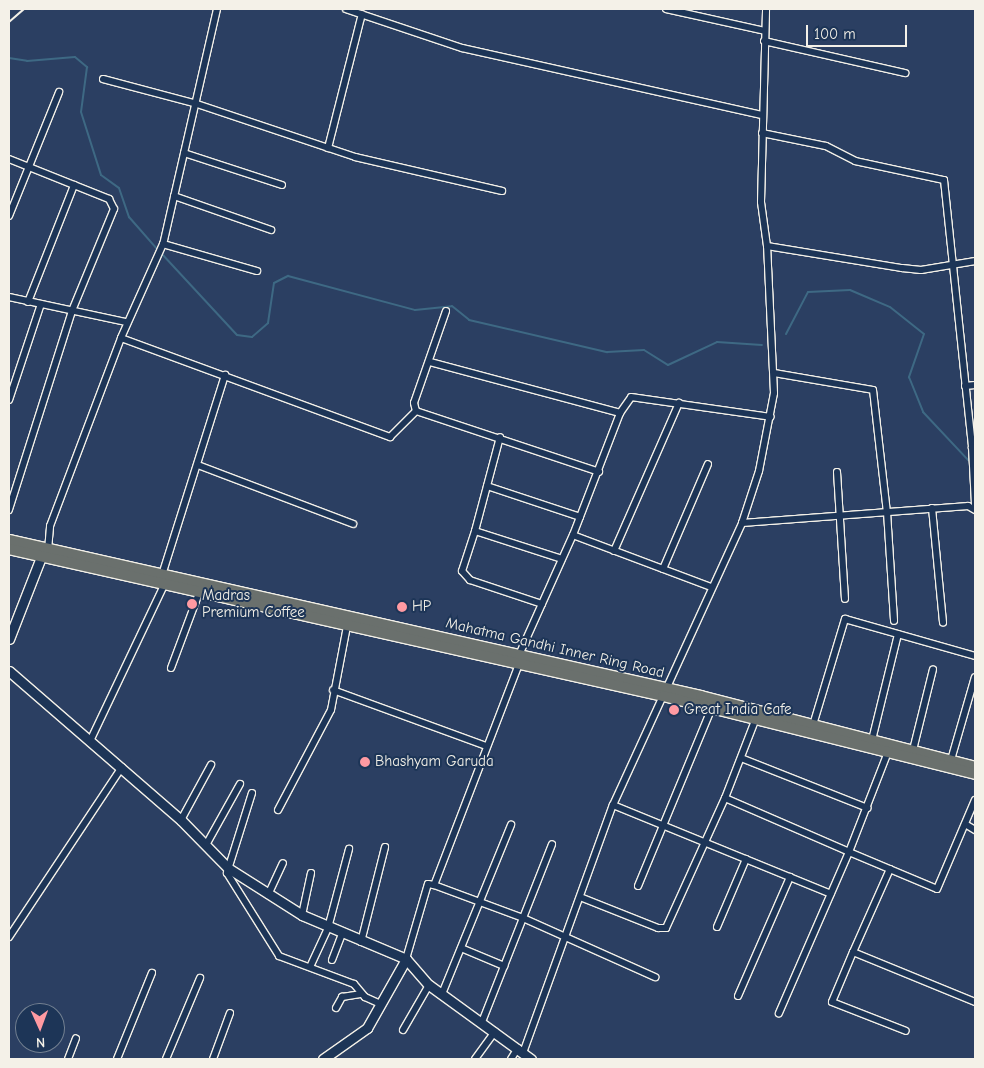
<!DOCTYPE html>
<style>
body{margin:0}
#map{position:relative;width:984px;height:1068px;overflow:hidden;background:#2b3f62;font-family:"Comic Neue",sans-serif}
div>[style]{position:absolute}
.stream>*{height:2px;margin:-1px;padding:0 1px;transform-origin:1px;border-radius:1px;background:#3e6984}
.roads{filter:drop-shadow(1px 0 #f4f1e8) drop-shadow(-1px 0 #f4f1e8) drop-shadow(0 1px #f4f1e8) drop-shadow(0 -1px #f4f1e8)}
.street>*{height:6px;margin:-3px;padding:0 3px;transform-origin:3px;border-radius:3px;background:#1d3557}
.secondary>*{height:9px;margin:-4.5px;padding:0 4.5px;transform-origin:4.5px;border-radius:4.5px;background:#1d3557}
.primary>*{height:10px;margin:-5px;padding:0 5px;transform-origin:5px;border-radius:5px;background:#6a706d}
.rail>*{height:2px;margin:-1px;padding:0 1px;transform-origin:1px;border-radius:1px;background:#f4f1e8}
.dots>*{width:14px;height:14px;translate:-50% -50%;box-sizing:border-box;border:2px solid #1d3557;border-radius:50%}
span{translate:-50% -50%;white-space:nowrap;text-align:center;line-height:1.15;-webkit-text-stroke:4px #1d3557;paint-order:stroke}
.poi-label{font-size:15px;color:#f4f1e8}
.left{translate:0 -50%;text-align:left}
.street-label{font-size:15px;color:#f4f1e8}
.frame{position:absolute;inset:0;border:10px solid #f4f1e8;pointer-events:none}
.north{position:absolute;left:15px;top:1003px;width:50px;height:50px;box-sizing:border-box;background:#1d3557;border:1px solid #738091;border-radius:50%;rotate:178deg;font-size:14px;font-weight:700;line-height:20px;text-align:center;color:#f4f1e8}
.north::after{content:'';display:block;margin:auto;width:18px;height:22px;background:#ff9aa2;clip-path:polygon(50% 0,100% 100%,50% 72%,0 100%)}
.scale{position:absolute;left:806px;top:25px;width:101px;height:22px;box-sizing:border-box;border:2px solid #f4f1e8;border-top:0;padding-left:6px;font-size:15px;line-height:18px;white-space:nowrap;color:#f4f1e8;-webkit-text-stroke:4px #1d3557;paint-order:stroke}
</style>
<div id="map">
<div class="stream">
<i style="left:9px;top:58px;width:18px;rotate:9deg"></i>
<i style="left:27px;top:61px;width:48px;rotate:-4.8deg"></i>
<i style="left:75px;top:57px;width:16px;rotate:40deg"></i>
<i style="left:87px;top:67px;width:45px;rotate:97.6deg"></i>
<i style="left:81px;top:112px;width:66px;rotate:72.4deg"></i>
<i style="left:101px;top:175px;width:22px;rotate:36deg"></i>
<i style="left:119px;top:188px;width:31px;rotate:71deg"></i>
<i style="left:129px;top:217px;width:44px;rotate:48.7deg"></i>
<i style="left:162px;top:254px;width:110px;rotate:47.2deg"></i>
<i style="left:237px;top:335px;width:15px;rotate:8deg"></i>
<i style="left:252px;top:337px;width:21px;rotate:-41deg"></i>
<i style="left:268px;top:323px;width:40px;rotate:-81.5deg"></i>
<i style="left:274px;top:283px;width:16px;rotate:-27deg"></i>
<i style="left:288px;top:276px;width:131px;rotate:15deg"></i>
<i style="left:415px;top:310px;width:37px;rotate:-6deg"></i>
<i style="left:452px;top:306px;width:22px;rotate:39deg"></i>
<i style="left:469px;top:320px;width:142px;rotate:13.1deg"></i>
<i style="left:607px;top:352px;width:37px;rotate:-3deg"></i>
<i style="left:644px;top:350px;width:28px;rotate:32deg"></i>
<i style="left:668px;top:365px;width:54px;rotate:-25.1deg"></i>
<i style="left:717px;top:342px;width:45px;rotate:3.8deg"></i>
<i style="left:786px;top:334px;width:47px;rotate:-62.4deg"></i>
<i style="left:808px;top:292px;width:42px;rotate:-2.7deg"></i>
<i style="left:850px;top:290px;width:43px;rotate:23deg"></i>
<i style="left:890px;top:307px;width:43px;rotate:38.5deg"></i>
<i style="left:924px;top:334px;width:46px;rotate:109.2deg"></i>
<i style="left:909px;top:377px;width:38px;rotate:68deg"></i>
<i style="left:923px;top:412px;width:66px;rotate:46.8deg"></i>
</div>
<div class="roads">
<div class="street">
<i style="left:217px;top:9px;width:241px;rotate:102.9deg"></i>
<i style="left:163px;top:244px;width:103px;rotate:114.1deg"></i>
<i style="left:121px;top:338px;width:287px;rotate:20.2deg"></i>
<i style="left:390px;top:437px;width:37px;rotate:-45deg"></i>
<i style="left:346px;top:9px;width:122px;rotate:18.6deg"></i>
<i style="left:462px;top:48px;width:306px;rotate:12.6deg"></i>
<i style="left:666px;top:9px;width:101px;rotate:12.5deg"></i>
<i style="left:764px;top:41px;width:145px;rotate:12.8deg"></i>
<i style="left:103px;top:79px;width:97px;rotate:14.9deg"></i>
<i style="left:197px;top:104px;width:167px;rotate:18.5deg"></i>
<i style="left:355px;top:157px;width:151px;rotate:13deg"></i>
<i style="left:762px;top:133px;width:65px;rotate:11.5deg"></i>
<i style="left:826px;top:146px;width:33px;rotate:27deg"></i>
<i style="left:855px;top:161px;width:91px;rotate:12.1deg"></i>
<i style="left:944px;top:180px;width:268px;rotate:84deg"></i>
<i style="left:328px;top:148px;width:138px;rotate:-75.8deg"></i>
<i style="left:184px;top:153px;width:103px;rotate:18.1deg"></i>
<i style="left:9px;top:159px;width:108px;rotate:21.8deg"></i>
<i style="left:109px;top:199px;width:11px;rotate:63deg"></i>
<i style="left:114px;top:209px;width:110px;rotate:112.4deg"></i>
<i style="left:72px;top:311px;width:209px;rotate:107.6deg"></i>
<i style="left:174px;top:196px;width:103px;rotate:19.3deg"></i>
<i style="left:9px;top:216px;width:134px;rotate:-68deg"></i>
<i style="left:163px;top:244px;width:98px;rotate:16deg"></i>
<i style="left:767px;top:246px;width:137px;rotate:9.3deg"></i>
<i style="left:902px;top:268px;width:19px;rotate:6deg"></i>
<i style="left:921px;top:270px;width:55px;rotate:-9.5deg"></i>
<i style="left:9px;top:297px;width:120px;rotate:12.1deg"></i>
<i style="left:28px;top:302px;width:126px;rotate:-68.5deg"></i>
<i style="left:446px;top:311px;width:97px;rotate:109.2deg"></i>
<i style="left:414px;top:403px;width:8px;rotate:76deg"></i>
<i style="left:416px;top:411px;width:193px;rotate:18.4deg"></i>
<i style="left:430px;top:362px;width:197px;rotate:15deg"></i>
<i style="left:774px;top:373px;width:100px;rotate:9.7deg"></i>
<i style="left:873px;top:390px;width:123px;rotate:83.5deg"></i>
<i style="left:887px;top:512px;width:109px;rotate:86.3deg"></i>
<i style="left:965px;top:386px;width:10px;rotate:-6deg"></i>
<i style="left:9px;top:400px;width:101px;rotate:-71.6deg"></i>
<i style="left:974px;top:444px;width:4px;rotate:124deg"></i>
<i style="left:972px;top:447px;width:58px;rotate:87deg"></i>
<i style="left:198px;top:465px;width:166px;rotate:20.8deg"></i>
<i style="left:837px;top:472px;width:127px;rotate:86.4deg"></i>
<i style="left:487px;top:486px;width:98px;rotate:18.4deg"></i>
<i style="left:932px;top:508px;width:115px;rotate:84.5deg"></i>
<i style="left:742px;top:523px;width:227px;rotate:-4.3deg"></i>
<i style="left:968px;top:506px;width:8px;rotate:30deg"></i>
<i style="left:475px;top:531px;width:97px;rotate:-75.1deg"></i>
<i style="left:48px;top:550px;width:24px;rotate:-85deg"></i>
<i style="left:50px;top:526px;width:201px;rotate:-69.3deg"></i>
<i style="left:614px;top:551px;width:162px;rotate:-66.3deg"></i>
<i style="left:663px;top:569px;width:114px;rotate:-66.8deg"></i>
<i style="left:162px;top:575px;width:210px;rotate:-72.5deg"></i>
<i style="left:711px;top:587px;width:147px;rotate:-159.4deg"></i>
<i style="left:573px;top:535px;width:131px;rotate:-68.9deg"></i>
<i style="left:620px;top:413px;width:19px;rotate:-55deg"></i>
<i style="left:631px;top:397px;width:141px;rotate:8.1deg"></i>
<i style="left:542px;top:604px;width:76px;rotate:-161.6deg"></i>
<i style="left:470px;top:580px;width:12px;rotate:-132deg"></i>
<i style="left:462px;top:571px;width:42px;rotate:-72deg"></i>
<i style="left:475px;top:531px;width:91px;rotate:17.8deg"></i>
<i style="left:519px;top:655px;width:132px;rotate:-65.8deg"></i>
<i style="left:519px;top:664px;width:237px;rotate:111deg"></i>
<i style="left:434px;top:885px;width:95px;rotate:20.3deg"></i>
<i style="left:523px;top:918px;width:145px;rotate:24.1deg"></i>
<i style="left:171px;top:668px;width:80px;rotate:-69.5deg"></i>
<i style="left:333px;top:690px;width:163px;rotate:20.1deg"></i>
<i style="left:813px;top:725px;width:111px;rotate:-73.2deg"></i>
<i style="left:845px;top:619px;width:135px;rotate:15.9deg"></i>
<i style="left:91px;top:739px;width:170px;rotate:-64.6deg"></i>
<i style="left:872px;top:740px;width:109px;rotate:-76.2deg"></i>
<i style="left:913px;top:750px;width:83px;rotate:-76.1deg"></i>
<i style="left:888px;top:752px;width:107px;rotate:111.3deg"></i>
<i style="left:849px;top:852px;width:95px;rotate:22.8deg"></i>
<i style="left:937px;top:889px;width:97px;rotate:-66.9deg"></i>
<i style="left:741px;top:758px;width:136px;rotate:21.6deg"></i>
<i style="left:951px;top:760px;width:86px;rotate:-73.9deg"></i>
<i style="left:252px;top:793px;width:84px;rotate:107.4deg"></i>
<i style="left:227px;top:873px;width:98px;rotate:57.9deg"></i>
<i style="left:279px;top:956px;width:80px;rotate:20.5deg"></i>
<i style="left:354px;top:984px;width:17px;rotate:50deg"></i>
<i style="left:365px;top:997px;width:17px;rotate:24deg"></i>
<i style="left:725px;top:798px;width:86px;rotate:-68.8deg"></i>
<i style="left:613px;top:805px;width:235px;rotate:22.2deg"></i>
<i style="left:278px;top:810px;width:113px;rotate:-62.1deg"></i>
<i style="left:331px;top:710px;width:86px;rotate:-79.2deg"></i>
<i style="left:181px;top:820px;width:63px;rotate:-61.4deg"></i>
<i style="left:965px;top:824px;width:12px;rotate:31deg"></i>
<i style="left:206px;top:845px;width:70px;rotate:-60.9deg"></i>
<i style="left:890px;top:869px;width:91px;rotate:114deg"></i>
<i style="left:853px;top:952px;width:132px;rotate:22.3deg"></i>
<i style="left:638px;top:886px;width:194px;rotate:-67.5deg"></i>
<i style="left:268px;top:895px;width:35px;rotate:-65deg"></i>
<i style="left:580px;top:897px;width:84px;rotate:21.7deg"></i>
<i style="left:658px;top:928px;width:8px"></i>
<i style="left:666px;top:928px;width:143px;rotate:-65.6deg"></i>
<i style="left:725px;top:798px;width:135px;rotate:23.5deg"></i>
<i style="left:849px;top:852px;width:176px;rotate:113.5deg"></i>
<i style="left:302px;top:915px;width:43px;rotate:-77.9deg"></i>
<i style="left:717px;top:927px;width:74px;rotate:-66.9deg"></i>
<i style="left:9px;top:937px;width:204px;rotate:-56.4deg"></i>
<i style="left:361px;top:942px;width:98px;rotate:-75.8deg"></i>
<i style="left:461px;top:948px;width:47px;rotate:22.7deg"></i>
<i style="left:853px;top:952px;width:54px;rotate:112.8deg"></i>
<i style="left:832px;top:1002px;width:79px;rotate:21.4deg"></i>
<i style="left:406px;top:959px;width:78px;rotate:-73.7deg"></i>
<i style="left:428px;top:884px;width:6px;rotate:9deg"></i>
<i style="left:332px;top:960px;width:28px;rotate:-69deg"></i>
<i style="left:310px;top:967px;width:43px;rotate:-65.2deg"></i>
<i style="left:328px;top:928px;width:82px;rotate:-75.1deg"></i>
<i style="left:442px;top:994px;width:183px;rotate:-67.8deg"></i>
<i style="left:738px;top:996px;width:130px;rotate:-66.4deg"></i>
<i style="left:336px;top:1008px;width:13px;rotate:-61deg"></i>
<i style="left:342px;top:997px;width:20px;rotate:-9deg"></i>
<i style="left:482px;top:1022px;width:191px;rotate:-68.5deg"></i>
<i style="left:403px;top:1030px;width:52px;rotate:-60deg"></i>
<i style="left:523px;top:1053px;width:264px;rotate:-70.1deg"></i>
<i style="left:613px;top:805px;width:310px;rotate:-65.4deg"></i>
<i style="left:742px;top:523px;width:55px;rotate:-71.9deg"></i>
<i style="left:759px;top:471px;width:79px;rotate:-79.1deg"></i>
<i style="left:774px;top:393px;width:147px;rotate:-92.7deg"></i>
<i style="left:767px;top:246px;width:44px;rotate:-97.8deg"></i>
<i style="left:761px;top:202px;width:193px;rotate:-88.5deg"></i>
<i style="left:68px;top:1059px;width:22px;rotate:-69deg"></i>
<i style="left:117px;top:1059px;width:93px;rotate:-67.9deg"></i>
<i style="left:166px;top:1059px;width:88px;rotate:-67.2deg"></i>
<i style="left:213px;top:1059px;width:49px;rotate:-69.7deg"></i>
<i style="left:475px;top:1059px;width:34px;rotate:-54deg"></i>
<i style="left:511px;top:1059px;width:13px;rotate:-58deg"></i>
</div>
<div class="secondary">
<i style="left:9px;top:639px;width:88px;rotate:-68.7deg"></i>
<i style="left:9px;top:671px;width:228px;rotate:40.9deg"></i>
<i style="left:181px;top:820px;width:67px;rotate:45.6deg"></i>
<i style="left:228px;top:868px;width:88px;rotate:32.4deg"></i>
<i style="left:302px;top:915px;width:113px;rotate:22.9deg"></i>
<i style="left:406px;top:959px;width:35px;rotate:49deg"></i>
<i style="left:429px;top:985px;width:126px;rotate:36deg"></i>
<i style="left:323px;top:1059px;width:54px;rotate:-35.2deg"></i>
<i style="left:367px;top:1028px;width:79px;rotate:-60.5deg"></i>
</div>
<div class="primary">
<i style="left:9px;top:540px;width:709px;rotate:12.7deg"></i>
<i style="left:701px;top:696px;width:283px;rotate:14.5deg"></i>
<i style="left:9px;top:549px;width:670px;rotate:12.67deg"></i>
<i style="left:663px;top:696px;width:322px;rotate:14deg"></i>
</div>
</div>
<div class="rail">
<i style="left:9px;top:22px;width:20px;rotate:-41deg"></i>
</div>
<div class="dots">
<i style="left:192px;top:604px;background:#ff9aa2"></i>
<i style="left:402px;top:607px;background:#ff9aa2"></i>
<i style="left:674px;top:710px;background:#ff9aa2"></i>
<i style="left:365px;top:762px;background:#ff9aa2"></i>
</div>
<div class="poi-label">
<span class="left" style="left:202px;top:604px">Madras<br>Premium Coffee</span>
<span class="left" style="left:412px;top:607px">HP</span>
<span class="left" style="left:684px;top:710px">Great India Cafe</span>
<span class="left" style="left:375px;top:762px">Bhashyam Garuda</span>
</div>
<div class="street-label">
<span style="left:555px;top:648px;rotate:13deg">Mahatma Gandhi Inner Ring Road</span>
</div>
<div class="frame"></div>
<div class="north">N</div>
<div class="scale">100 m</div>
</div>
